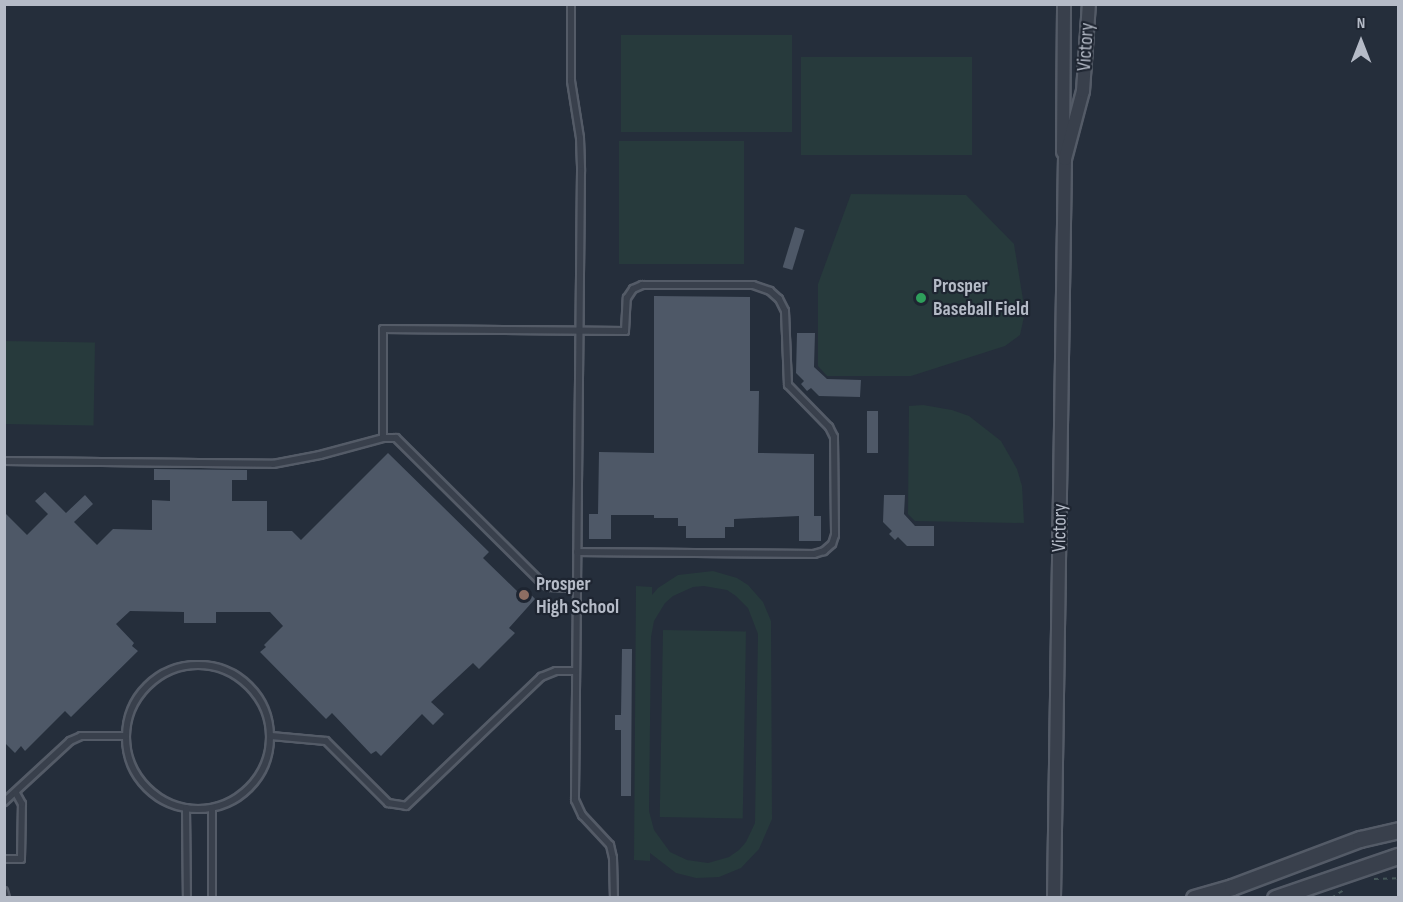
<!DOCTYPE html>
<style>
body{margin:0}
#map{position:relative;width:1403px;height:902px;overflow:hidden;background:#252e3b;font-family:"Sofia Sans Condensed",sans-serif}
div>[style]{position:absolute}
.green>*{inset:0;background:#273a3c;transform-origin:0 0}
.building>*{inset:0;background:#4e5867;transform-origin:0 0}
.path>*{height:2px;margin-top:-1px;transform-origin:0;background:repeating-linear-gradient(90deg,#455759 0 4.5px,transparent 0 9px)}
.roads{filter:drop-shadow(2px 0 #545b67) drop-shadow(-2px 0 #545b67) drop-shadow(0 2px #545b67) drop-shadow(0 -2px #545b67)}
.service>*{height:6px;margin:-3px;padding:0 3px;transform-origin:3px;border-radius:3px;background:#39404c}
.service>.ring{margin:-3px;padding:0;box-sizing:content-box;background:none;border:6px solid #39404c;border-radius:50%}
.minor>*{height:12px;margin:-6px;padding:0 6px;transform-origin:6px;border-radius:6px;background:#39404c}
.tertiary>*{height:15px;margin:-7.5px;padding:0 7.5px;transform-origin:7.5px;border-radius:7.5px;background:#39404c}
.dots>*{width:16px;height:16px;translate:-50% -50%;box-sizing:border-box;border:3px solid #1e2531;border-radius:50%}
span{translate:-50% -50%;white-space:nowrap;text-align:center;line-height:1.15;-webkit-text-stroke:4.5px #1e2531;paint-order:stroke}
.street-label{font-size:20px;color:#b5bbc7}
.poi-label{font-size:20px;color:#b5bbc7;font-weight:700}
.left{translate:0 -50%;text-align:left}
.frame{position:absolute;inset:0;border:6px solid #b5bbc7;pointer-events:none}
.north{position:absolute;left:1331px;top:12px;width:60px;height:60px;-webkit-text-stroke:4px #1e2531;paint-order:stroke;rotate:0deg;font-size:16px;font-weight:700;line-height:24px;text-align:center;color:#b5bbc7}
.north::after{content:'';display:block;margin:auto;width:21px;height:27px;background:#b5bbc7;clip-path:polygon(50% 0,100% 100%,50% 72%,0 100%)}
</style>
<div id="map">
<div class="green">
<i style="left:621px;top:35px;width:171px;height:97px"></i>
<i style="left:801px;top:57px;width:171px;height:98px"></i>
<i style="left:619px;top:141px;width:125px;height:123px"></i>
<i style="clip-path:polygon(851px 194px,966px 195px,1014px 244px,1025px 312px,1020px 335px,1005px 346px,911px 376px,827px 376px,818px 366px,818px 284px)"></i>
<i style="left:5px;top:341px;width:90px;height:83px;rotate:1deg"></i>
<i style="clip-path:polygon(923px 405px,952px 410px,969px 416px,1001px 441px,1017px 469px,1022px 486px,1024px 523px,915px 521px,908px 514px,909px 406px)"></i>
<i style="clip-path:polygon(evenodd,713px 571px,737px 578px,748px 585px,763px 602px,771px 621px,772px 819px,759px 849px,741px 868px,719px 877px,696px 878px,676px 873px,650px 853px,650px 861px,634px 860px,636px 586px,652px 587px,652px 595px,658px 588px,678px 575px,713px 571px,704px 586px,727px 590px,736px 596px,748px 608px,758px 634px,755px 823px,746px 842px,739px 850px,729px 857px,708px 863px,687px 860px,670px 852px,654px 830px,649px 811px,651px 637px,654px 621px,665px 603px,673px 596px,693px 587px,704px 586px)"></i>
<i style="left:663px;top:630px;width:83px;height:187px;rotate:1deg"></i>
</div>
<div class="building">
<i style="left:795px;top:227px;width:10px;height:42px;rotate:17deg"></i>
<i style="clip-path:polygon(654px 296px,750px 297px,750px 391px,759px 391px,758px 453px,814px 454px,814px 516px,821px 516px,821px 541px,799px 541px,799px 516px,734px 519px,734px 527px,725px 527px,725px 538px,686px 538px,686px 526px,678px 526px,678px 518px,654px 518px,654px 515px,611px 515px,611px 539px,589px 539px,589px 514px,598px 514px,599px 452px,654px 453px)"></i>
<i style="clip-path:polygon(797px 333px,815px 333px,814px 367px,827px 379px,861px 380px,860px 397px,819px 396px,811px 388px,807px 391px,801px 384px,804px 381px,796px 373px)"></i>
<i style="left:867px;top:411px;width:11px;height:42px"></i>
<i style="clip-path:polygon(388px 453px,489px 552px,483px 558px,518px 592px,524px 587px,535px 599px,509px 628px,515px 633px,479px 669px,473px 663px,431px 702px,444px 714px,433px 725px,422px 714px,381px 756px,376px 751px,371px 754px,332px 713px,326px 719px,260px 652px,266px 647px,264px 645px,283px 626px,270px 612px,216px 612px,216px 623px,184px 623px,184px 612px,130px 611px,116px 624px,134px 643px,132px 646px,138px 651px,71px 717px,65px 711px,25px 751px,21px 746px,15px 753px,4px 742px,4px 512px,27px 535px,48px 514px,35px 501px,45px 492px,66px 513px,85px 495px,93px 504px,74px 522px,97px 545px,113px 529px,152px 530px,152px 500px,170px 501px,170px 480px,154px 480px,154px 469px,247px 470px,247px 480px,232px 480px,232px 501px,267px 501px,267px 531px,292px 531px,301px 540px)"></i>
<i style="clip-path:polygon(884px 495px,905px 495px,904px 514px,915px 526px,934px 526px,934px 546px,907px 546px,898px 537px,895px 540px,889px 534px,892px 531px,883px 522px)"></i>
<i style="clip-path:polygon(622px 649px,632px 649px,631px 796px,621px 796px,621px 730px,615px 730px,615px 715px,621px 715px)"></i>
</div>
<div class="path">
<i style="left:1374px;top:879px;width:24px;rotate:-2deg"></i>
<i style="left:1331px;top:898px;width:15px;rotate:-32deg"></i>
</div>
<div class="roads">
<div class="service">
<i style="left:571px;top:4px;width:77px;rotate:90deg"></i>
<i style="left:571px;top:81px;width:58px;rotate:81deg"></i>
<i style="left:580px;top:138px;width:33px;rotate:88deg"></i>
<i style="left:581px;top:171px;width:629px;rotate:90.55deg"></i>
<i style="left:575px;top:800px;width:17px;rotate:65deg"></i>
<i style="left:582px;top:815px;width:41px;rotate:47deg"></i>
<i style="left:610px;top:845px;width:13px;rotate:77deg"></i>
<i style="left:613px;top:858px;width:40px;rotate:88.6deg"></i>
<i style="left:383px;top:438px;width:109px;rotate:-90deg"></i>
<i style="left:383px;top:329px;width:242px;rotate:0.5deg"></i>
<i style="left:625px;top:331px;width:33px;rotate:-87deg"></i>
<i style="left:627px;top:298px;width:11px;rotate:-56deg"></i>
<i style="left:633px;top:289px;width:10px;rotate:-24deg"></i>
<i style="left:642px;top:285px;width:111px"></i>
<i style="left:753px;top:285px;width:18px;rotate:19deg"></i>
<i style="left:770px;top:291px;width:12px;rotate:42deg"></i>
<i style="left:779px;top:299px;width:13px;rotate:63deg"></i>
<i style="left:785px;top:311px;width:74px;rotate:87.7deg"></i>
<i style="left:788px;top:385px;width:59px;rotate:45.7deg"></i>
<i style="left:829px;top:427px;width:11px;rotate:63deg"></i>
<i style="left:834px;top:437px;width:98px;rotate:89.4deg"></i>
<i style="left:835px;top:535px;width:9px;rotate:108deg"></i>
<i style="left:832px;top:544px;width:11px;rotate:139deg"></i>
<i style="left:824px;top:551px;width:10px;rotate:163deg"></i>
<i style="left:814px;top:554px;width:237px;rotate:-179.5deg"></i>
<i style="left:4px;top:461px;width:269px;rotate:0.6deg"></i>
<i style="left:273px;top:464px;width:48px;rotate:-10.8deg"></i>
<i style="left:320px;top:455px;width:65px;rotate:-15.1deg"></i>
<i style="left:383px;top:438px;width:13px"></i>
<i style="left:396px;top:438px;width:207px;rotate:44.8deg"></i>
<i style="left:543px;top:584px;width:7px;rotate:27deg"></i>
<i style="left:549px;top:587px;width:27px;rotate:2deg"></i>
<i class="ring" style="left:126px;top:665px;width:138px;height:138px"></i>
<i style="left:271px;top:736px;width:55px;rotate:5.2deg"></i>
<i style="left:326px;top:741px;width:88px;rotate:45deg"></i>
<i style="left:388px;top:803px;width:18px;rotate:9deg"></i>
<i style="left:406px;top:806px;width:187px;rotate:-43.7deg"></i>
<i style="left:541px;top:677px;width:16px;rotate:-22deg"></i>
<i style="left:556px;top:671px;width:20px"></i>
<i style="left:4px;top:802px;width:90px;rotate:-42.7deg"></i>
<i style="left:70px;top:741px;width:12px;rotate:-24deg"></i>
<i style="left:81px;top:736px;width:45px"></i>
<i style="left:186px;top:808px;width:90px;rotate:89.4deg"></i>
<i style="left:212px;top:808px;width:90px;rotate:90deg"></i>
<i style="left:4px;top:859px;width:17px"></i>
<i style="left:21px;top:859px;width:55px;rotate:-89deg"></i>
<i style="left:22px;top:804px;width:13px;rotate:-119deg"></i>
<i style="left:4px;top:891px;width:7px;rotate:74deg"></i>
</div>
<div class="minor">
<i style="left:1063px;top:152px;width:148px;rotate:-89.6deg"></i>
<i style="left:1054px;top:898px;width:739px;rotate:-89.15deg"></i>
<i style="left:1065px;top:159px;width:70px;rotate:-75.2deg"></i>
<i style="left:1083px;top:91px;width:87px;rotate:-86.1deg"></i>
</div>
<div class="tertiary">
<i style="left:1194px;top:898px;width:40px;rotate:-16deg"></i>
<i style="left:1232px;top:887px;width:137px;rotate:-20.6deg"></i>
<i style="left:1360px;top:839px;width:39px;rotate:-13deg"></i>
<i style="left:1275px;top:898px;width:130px;rotate:-18.9deg"></i>
</div>
</div>
<div class="dots">
<i style="left:921px;top:298px;background:#2e9e5b"></i>
<i style="left:524px;top:595px;background:#8d6e63"></i>
</div>
<div class="street-label">
<span style="left:1086px;top:47px;rotate:-86deg">Victory</span>
<span style="left:1060px;top:528px;rotate:-89deg">Victory</span>
</div>
<div class="poi-label">
<span class="left" style="left:933px;top:298px">Prosper<br>Baseball Field</span>
<span class="left" style="left:536px;top:596px">Prosper<br>High School</span>
</div>
<div class="frame"></div>
<div class="north">N</div>
</div>
